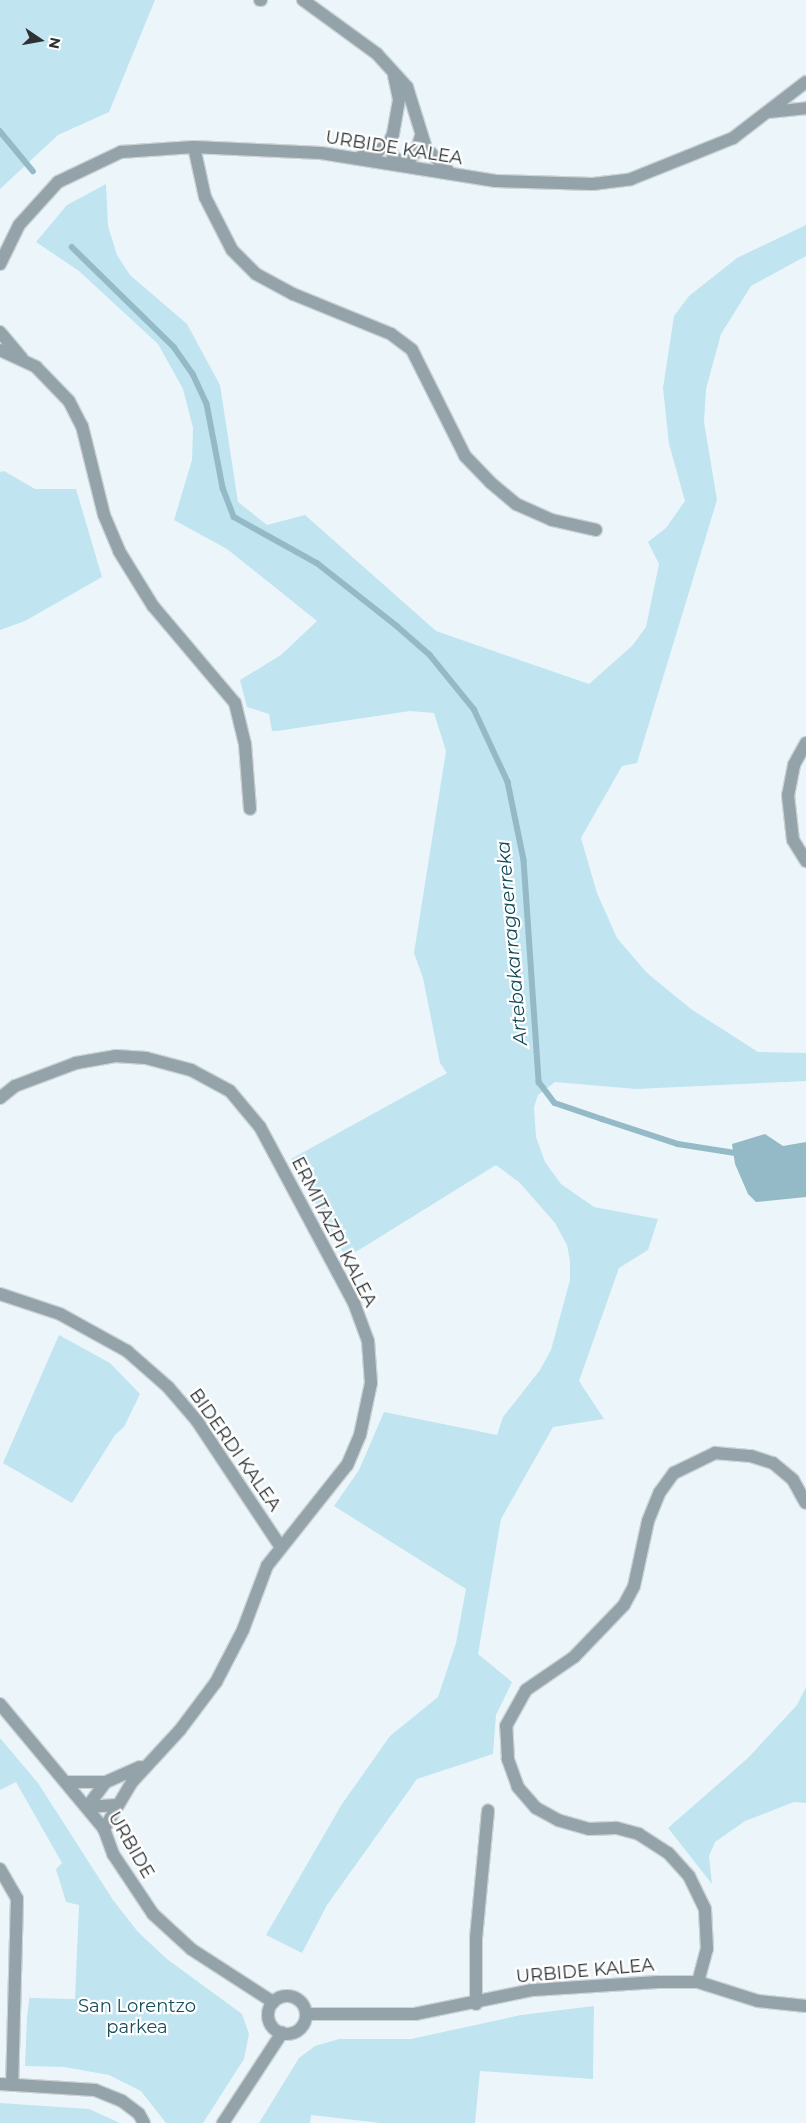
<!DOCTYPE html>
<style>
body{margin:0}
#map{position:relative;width:806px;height:2123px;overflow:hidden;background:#ecf6fa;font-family:Montserrat,sans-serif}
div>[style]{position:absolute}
.green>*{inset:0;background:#c0e4f0}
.water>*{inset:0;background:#94bac7}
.stream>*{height:5.5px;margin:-2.75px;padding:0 2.75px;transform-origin:2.75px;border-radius:2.75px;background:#94bac7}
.roads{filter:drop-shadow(1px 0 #cad3d6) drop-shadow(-1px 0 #cad3d6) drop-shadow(0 1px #cad3d6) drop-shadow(0 -1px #cad3d6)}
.minor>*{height:12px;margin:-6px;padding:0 6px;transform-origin:6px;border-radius:6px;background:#93a3a9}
.minor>.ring{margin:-6px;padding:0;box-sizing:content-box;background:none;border:12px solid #93a3a9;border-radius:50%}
span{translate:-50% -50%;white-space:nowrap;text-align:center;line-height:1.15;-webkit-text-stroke:4.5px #fff;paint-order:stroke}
.street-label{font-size:18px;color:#2e3233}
.park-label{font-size:18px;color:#184d5c}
.water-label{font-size:19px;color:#104756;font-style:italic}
.north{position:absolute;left:15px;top:15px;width:50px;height:50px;-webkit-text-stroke:4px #fff;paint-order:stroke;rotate:102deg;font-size:14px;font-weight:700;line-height:20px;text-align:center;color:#2e3233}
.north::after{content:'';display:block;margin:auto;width:18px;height:22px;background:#2e3233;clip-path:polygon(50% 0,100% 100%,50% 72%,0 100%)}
</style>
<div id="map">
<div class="green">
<i style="clip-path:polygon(0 0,155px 0,109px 112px,58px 135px,0 189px)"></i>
<i style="clip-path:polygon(106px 184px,108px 226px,117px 255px,130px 275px,187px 324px,220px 385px,238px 502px,267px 525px,305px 515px,436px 631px,589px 684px,632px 646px,646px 627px,659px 564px,648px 542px,666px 528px,685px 501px,669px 444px,663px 388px,674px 316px,689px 296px,737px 258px,806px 225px,806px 256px,751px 286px,721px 334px,706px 389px,704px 422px,717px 500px,637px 763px,622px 766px,581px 838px,597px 893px,617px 938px,647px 973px,691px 1009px,758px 1052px,806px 1053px,806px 1081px,636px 1089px,555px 1082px,538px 1095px,534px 1107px,536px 1137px,545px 1162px,561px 1184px,594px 1207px,658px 1219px,648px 1250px,619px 1268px,579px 1381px,604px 1419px,553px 1427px,501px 1519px,478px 1654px,512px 1682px,496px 1715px,493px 1754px,417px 1779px,327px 1905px,302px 1953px,266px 1935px,342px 1804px,390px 1736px,438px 1697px,456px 1643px,466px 1589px,334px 1506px,359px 1470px,384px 1412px,497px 1435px,503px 1417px,540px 1370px,551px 1350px,570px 1280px,570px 1261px,567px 1245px,555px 1223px,520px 1183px,496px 1165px,346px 1258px,291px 1159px,447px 1073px,440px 1063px,423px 978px,414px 953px,446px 751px,434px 713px,410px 711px,277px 731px,272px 731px,269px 714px,247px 707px,240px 680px,281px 655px,317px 621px,227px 549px,174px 520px,192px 460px,193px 428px,183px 389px,158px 344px,79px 271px,36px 242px,67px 205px)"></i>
<i style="clip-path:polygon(4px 471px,35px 489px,76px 489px,102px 577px,25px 621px,0 630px,0 472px)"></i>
<i style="clip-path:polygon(59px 1335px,110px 1363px,140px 1394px,124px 1427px,115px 1435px,72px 1503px,3px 1463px)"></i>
<i style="clip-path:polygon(806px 1687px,806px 1803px,794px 1802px,745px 1821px,715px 1842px,709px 1856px,712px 1884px,668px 1828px,748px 1758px,797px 1705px)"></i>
<i style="clip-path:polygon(0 1738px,38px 1783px,113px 1900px,138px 1932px,167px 1959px,242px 2014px,249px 2034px,244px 2059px,203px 2123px,166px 2123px,141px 2091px,109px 2075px,64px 2067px,25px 2066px,27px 2017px,30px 1993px,30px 1998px,75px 1999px,79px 1905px,66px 1902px,56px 1869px,62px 1863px,16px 1782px,0 1790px)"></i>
<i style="clip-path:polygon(594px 2006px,593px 2079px,480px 2071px,475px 2123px,381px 2123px,311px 2115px,310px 2123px,259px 2123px,299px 2058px,315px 2046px,339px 2039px,411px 2039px,521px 2015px)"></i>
<i style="clip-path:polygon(0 2103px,89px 2109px,120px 2123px,0 2123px)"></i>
</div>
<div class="water">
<i style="clip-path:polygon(765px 1134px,783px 1146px,806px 1142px,806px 1197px,756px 1202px,748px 1194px,735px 1164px,732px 1144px)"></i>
</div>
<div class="stream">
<i style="left:0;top:131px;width:52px;rotate:50.5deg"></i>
<i style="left:72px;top:247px;width:143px;rotate:44.4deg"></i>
<i style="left:174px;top:347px;width:33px;rotate:55deg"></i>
<i style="left:193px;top:374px;width:33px;rotate:65deg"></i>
<i style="left:207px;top:404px;width:86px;rotate:79.2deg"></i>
<i style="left:223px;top:488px;width:31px;rotate:69deg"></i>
<i style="left:234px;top:517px;width:95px;rotate:29deg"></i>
<i style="left:317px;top:563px;width:102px;rotate:38.2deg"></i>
<i style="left:397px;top:626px;width:44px;rotate:41.3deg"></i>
<i style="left:430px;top:655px;width:70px;rotate:50.8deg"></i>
<i style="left:474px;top:709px;width:81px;rotate:65deg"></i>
<i style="left:508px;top:782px;width:80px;rotate:78.4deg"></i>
<i style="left:524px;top:860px;width:223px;rotate:86.1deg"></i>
<i style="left:539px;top:1082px;width:26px;rotate:53deg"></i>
<i style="left:555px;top:1103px;width:50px;rotate:18.8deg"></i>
<i style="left:602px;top:1119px;width:80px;rotate:18.2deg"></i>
<i style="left:678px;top:1144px;width:64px;rotate:9deg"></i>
</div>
<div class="roads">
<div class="minor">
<i style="left:260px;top:0;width:1px"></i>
<i style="left:303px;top:0;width:92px;rotate:36.1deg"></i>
<i style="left:377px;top:54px;width:45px;rotate:47.7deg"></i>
<i style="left:407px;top:87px;width:64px;rotate:72.7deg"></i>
<i style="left:426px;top:148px;width:35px;rotate:46deg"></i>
<i style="left:770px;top:112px;width:36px;rotate:-6deg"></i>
<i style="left:389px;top:143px;width:14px;rotate:73deg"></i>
<i style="left:393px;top:156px;width:15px;rotate:42deg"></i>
<i style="left:404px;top:166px;width:18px;rotate:-49deg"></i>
<i style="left:416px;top:152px;width:17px;rotate:-73deg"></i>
<i style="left:194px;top:147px;width:51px;rotate:77.6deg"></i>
<i style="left:205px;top:197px;width:59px;rotate:63deg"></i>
<i style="left:232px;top:250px;width:34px;rotate:45deg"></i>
<i style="left:256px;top:274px;width:42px;rotate:28.4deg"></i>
<i style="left:293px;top:294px;width:106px;rotate:22.2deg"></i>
<i style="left:391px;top:334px;width:26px;rotate:37deg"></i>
<i style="left:412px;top:350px;width:119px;rotate:63.4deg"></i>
<i style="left:465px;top:456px;width:37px;rotate:46deg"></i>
<i style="left:491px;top:483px;width:33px;rotate:40deg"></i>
<i style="left:516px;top:504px;width:39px;rotate:24deg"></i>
<i style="left:552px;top:520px;width:45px;rotate:12.8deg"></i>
<i style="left:360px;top:157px;width:18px;rotate:-16deg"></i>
<i style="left:377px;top:152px;width:15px;rotate:-37deg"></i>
<i style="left:389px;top:143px;width:10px;rotate:-66deg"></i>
<i style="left:393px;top:134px;width:36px;rotate:-80deg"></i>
<i style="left:399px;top:99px;width:24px;rotate:-102deg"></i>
<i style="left:0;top:264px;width:43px;rotate:-64deg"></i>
<i style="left:19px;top:225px;width:58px;rotate:-47.8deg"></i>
<i style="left:58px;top:182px;width:70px;rotate:-25.5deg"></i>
<i style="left:121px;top:152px;width:73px;rotate:-3.9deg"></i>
<i style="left:194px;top:147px;width:127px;rotate:2.7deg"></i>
<i style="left:321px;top:153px;width:177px;rotate:9.1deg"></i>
<i style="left:496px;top:181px;width:97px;rotate:1.8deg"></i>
<i style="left:593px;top:184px;width:38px;rotate:-7deg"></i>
<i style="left:631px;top:179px;width:110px;rotate:-21.9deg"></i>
<i style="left:733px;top:138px;width:92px;rotate:-37.5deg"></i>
<i style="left:0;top:332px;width:34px;rotate:50deg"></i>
<i style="left:0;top:350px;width:40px;rotate:25deg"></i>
<i style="left:36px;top:367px;width:47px;rotate:45.9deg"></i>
<i style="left:69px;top:401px;width:28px;rotate:63deg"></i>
<i style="left:82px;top:426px;width:92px;rotate:76.1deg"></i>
<i style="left:104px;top:515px;width:39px;rotate:67deg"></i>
<i style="left:119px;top:551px;width:65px;rotate:58.3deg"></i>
<i style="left:153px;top:606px;width:127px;rotate:49.8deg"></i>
<i style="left:235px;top:703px;width:42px;rotate:76.3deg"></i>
<i style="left:245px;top:744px;width:65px;rotate:85.6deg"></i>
<i style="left:806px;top:743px;width:25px;rotate:119deg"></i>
<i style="left:794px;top:765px;width:31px;rotate:101deg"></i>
<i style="left:788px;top:795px;width:45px;rotate:83.7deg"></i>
<i style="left:793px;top:840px;width:25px;rotate:58deg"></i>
<i style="left:0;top:1098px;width:19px;rotate:-39deg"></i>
<i style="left:15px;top:1086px;width:65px;rotate:-20.7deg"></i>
<i style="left:76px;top:1063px;width:41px;rotate:-9.9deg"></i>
<i style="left:116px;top:1056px;width:30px;rotate:4deg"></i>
<i style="left:146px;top:1058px;width:47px;rotate:14.9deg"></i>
<i style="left:191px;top:1070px;width:44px;rotate:28.3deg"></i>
<i style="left:230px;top:1091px;width:47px;rotate:50.2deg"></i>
<i style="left:260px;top:1127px;width:200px;rotate:61.9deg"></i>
<i style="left:354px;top:1303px;width:40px;rotate:69.8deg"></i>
<i style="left:368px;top:1341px;width:42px;rotate:85.9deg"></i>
<i style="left:371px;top:1383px;width:53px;rotate:101.9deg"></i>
<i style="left:360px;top:1435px;width:33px;rotate:113deg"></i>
<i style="left:347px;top:1465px;width:129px;rotate:128.4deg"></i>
<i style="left:267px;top:1566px;width:68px;rotate:110.6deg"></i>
<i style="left:243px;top:1630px;width:59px;rotate:117.4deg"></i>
<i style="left:216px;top:1682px;width:60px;rotate:126.9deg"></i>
<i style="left:180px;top:1730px;width:71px;rotate:132.7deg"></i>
<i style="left:132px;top:1782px;width:55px;rotate:120.8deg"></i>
<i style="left:0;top:1294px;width:63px;rotate:18.4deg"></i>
<i style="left:60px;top:1314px;width:77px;rotate:28.9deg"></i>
<i style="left:127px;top:1351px;width:55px;rotate:41.3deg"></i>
<i style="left:168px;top:1387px;width:45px;rotate:49.5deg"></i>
<i style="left:197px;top:1421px;width:150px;rotate:56.4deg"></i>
<i style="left:0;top:1704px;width:163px;rotate:50.2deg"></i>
<i style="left:104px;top:1829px;width:27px;rotate:70deg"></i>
<i style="left:113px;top:1854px;width:72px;rotate:56.3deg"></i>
<i style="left:153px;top:1914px;width:52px;rotate:42.6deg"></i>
<i style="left:191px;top:1949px;width:98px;rotate:32.9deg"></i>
<i style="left:68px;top:1782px;width:38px"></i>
<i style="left:106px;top:1782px;width:37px;rotate:-24deg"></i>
<i style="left:87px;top:1807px;width:31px;rotate:-53deg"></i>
<i style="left:87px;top:1807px;width:30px;rotate:-4deg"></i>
<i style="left:0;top:1869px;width:34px;rotate:60deg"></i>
<i style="left:17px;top:1899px;width:186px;rotate:91.5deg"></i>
<i style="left:698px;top:1982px;width:34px;rotate:-75deg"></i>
<i style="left:707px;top:1949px;width:40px;rotate:-92.9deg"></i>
<i style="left:705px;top:1909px;width:37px;rotate:-116deg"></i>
<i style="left:689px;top:1876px;width:31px;rotate:-132deg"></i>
<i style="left:668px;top:1853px;width:35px;rotate:-147deg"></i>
<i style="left:639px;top:1834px;width:24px;rotate:-165deg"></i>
<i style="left:616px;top:1828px;width:27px;rotate:178deg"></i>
<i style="left:589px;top:1829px;width:32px;rotate:-164deg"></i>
<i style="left:558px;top:1820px;width:25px;rotate:-151deg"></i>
<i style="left:536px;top:1808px;width:28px;rotate:-131deg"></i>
<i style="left:518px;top:1787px;width:30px;rotate:-110deg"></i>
<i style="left:508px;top:1759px;width:33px;rotate:-93deg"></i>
<i style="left:506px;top:1726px;width:41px;rotate:-60.9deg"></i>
<i style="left:526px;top:1690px;width:58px;rotate:-34.5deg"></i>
<i style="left:574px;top:1657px;width:72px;rotate:-46.1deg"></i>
<i style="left:624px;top:1605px;width:21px;rotate:-62deg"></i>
<i style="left:634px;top:1586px;width:66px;rotate:-77.8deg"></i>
<i style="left:648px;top:1521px;width:31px;rotate:-68deg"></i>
<i style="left:660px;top:1492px;width:24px;rotate:-54deg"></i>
<i style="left:674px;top:1473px;width:46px;rotate:-26deg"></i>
<i style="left:715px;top:1453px;width:36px;rotate:5deg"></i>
<i style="left:751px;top:1456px;width:23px;rotate:18deg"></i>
<i style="left:773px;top:1463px;width:26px;rotate:40deg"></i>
<i style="left:793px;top:1480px;width:26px;rotate:61deg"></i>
<i class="ring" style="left:268px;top:1996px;width:26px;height:26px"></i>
<i style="left:476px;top:2004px;width:66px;rotate:-90deg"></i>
<i style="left:476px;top:1938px;width:128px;rotate:-84.6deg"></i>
<i style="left:306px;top:2014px;width:109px"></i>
<i style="left:415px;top:2014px;width:119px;rotate:-11.6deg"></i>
<i style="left:532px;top:1990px;width:126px;rotate:-3.6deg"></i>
<i style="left:658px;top:1982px;width:40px"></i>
<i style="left:698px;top:1982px;width:63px;rotate:17.6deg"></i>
<i style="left:758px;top:2001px;width:48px;rotate:5.9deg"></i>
<i style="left:0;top:2084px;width:95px;rotate:3.6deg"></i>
<i style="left:95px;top:2090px;width:29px;rotate:22deg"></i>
<i style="left:122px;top:2101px;width:21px;rotate:37deg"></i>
<i style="left:139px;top:2114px;width:10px;rotate:61deg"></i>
<i style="left:223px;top:2123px;width:108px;rotate:-56.8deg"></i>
</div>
</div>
<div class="street-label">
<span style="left:394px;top:148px;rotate:9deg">URBIDE KALEA</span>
<span style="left:334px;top:1232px;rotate:63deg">ERMITAZPI KALEA</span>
<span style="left:235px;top:1450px;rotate:55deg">BIDERDI KALEA</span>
<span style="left:131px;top:1845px;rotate:60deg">URBIDE</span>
<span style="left:585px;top:1971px;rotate:-5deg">URBIDE KALEA</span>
</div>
<div class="park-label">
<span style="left:137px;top:2017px">San Lorentzo<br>parkea</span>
</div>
<div class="water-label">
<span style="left:512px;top:943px;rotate:-95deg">Artebakarragaerreka</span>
</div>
<div class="north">N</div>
</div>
